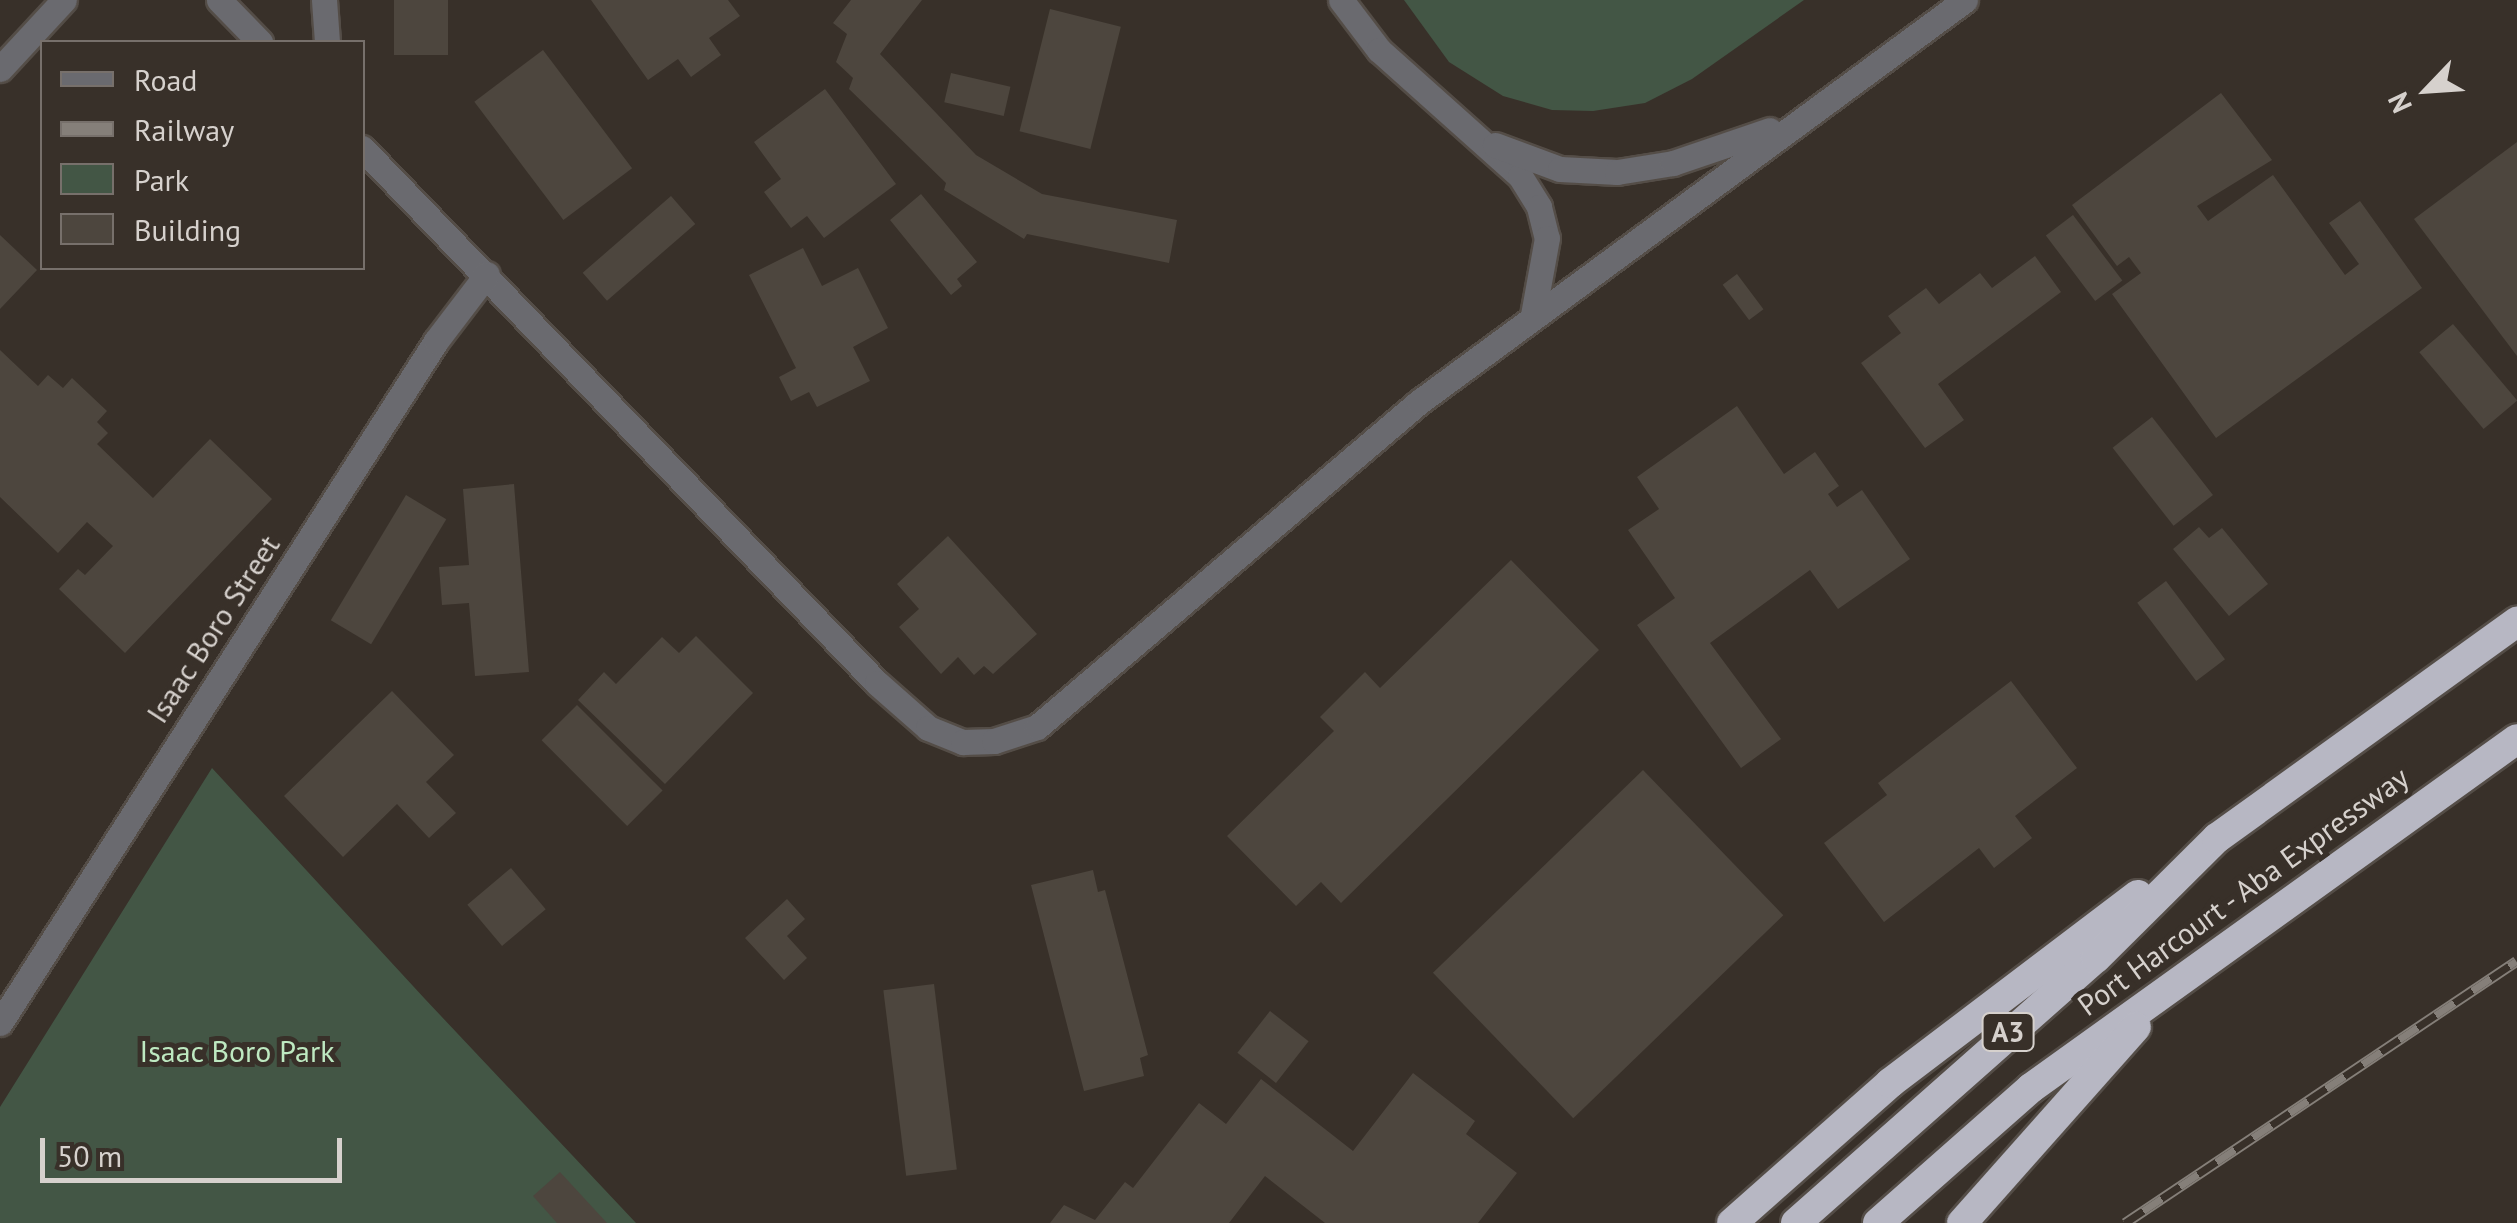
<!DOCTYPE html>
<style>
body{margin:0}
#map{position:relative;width:2517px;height:1223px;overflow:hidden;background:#383029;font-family:"PT Sans",sans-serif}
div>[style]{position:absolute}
.green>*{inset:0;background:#435645}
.building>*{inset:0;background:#4d463e;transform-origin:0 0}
.roads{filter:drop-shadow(2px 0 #544d47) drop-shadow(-2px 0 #544d47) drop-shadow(0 2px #544d47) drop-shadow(0 -2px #544d47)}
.minor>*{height:25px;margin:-12.5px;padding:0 12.5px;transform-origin:12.5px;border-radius:12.5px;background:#6a6a6f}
.highway>*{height:30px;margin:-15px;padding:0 15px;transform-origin:15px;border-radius:15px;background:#b7b7c3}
.rail>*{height:11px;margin-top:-5.5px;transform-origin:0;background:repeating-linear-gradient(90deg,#383029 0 22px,#857f79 0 44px);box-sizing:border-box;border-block:2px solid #857f79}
span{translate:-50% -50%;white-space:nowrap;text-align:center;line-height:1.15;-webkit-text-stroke:10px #383029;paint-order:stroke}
.shield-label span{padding:2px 8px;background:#383029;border:2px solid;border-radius:8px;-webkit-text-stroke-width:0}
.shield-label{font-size:28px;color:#d6d1cd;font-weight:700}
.street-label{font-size:30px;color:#d6d1cd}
.park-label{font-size:30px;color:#bee9c1}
.legend{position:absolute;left:40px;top:40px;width:325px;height:230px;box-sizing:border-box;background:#383029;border:2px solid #77706b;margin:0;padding:12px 18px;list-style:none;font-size:30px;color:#d6d1cd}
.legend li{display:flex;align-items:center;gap:20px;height:50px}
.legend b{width:50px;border:2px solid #77706b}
.north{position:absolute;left:2377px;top:40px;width:100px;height:100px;-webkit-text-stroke:8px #383029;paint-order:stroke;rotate:245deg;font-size:28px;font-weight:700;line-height:40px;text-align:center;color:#d6d1cd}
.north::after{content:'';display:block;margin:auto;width:35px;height:45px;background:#d6d1cd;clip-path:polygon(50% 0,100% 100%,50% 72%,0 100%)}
.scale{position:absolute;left:40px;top:1138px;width:302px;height:45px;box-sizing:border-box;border:5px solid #d6d1cd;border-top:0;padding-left:12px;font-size:30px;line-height:35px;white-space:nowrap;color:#d6d1cd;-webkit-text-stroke:8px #383029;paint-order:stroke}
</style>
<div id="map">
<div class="green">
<i style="clip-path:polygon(1404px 0,1804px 0,1692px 79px,1645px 103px,1593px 111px,1552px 110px,1503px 96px,1449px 62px)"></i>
<i style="clip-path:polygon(212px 768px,425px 999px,636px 1223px,0 1223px,0 1107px)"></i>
</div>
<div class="building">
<i style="left:394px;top:0;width:54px;height:55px"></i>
<i style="clip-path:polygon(591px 0,728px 0,740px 16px,709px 38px,721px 55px,691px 77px,678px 59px,648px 80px)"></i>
<i style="clip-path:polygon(851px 0,922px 0,880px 54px,976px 155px,1042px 194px,1177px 220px,1169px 263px,1027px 234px,1024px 239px,944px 190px,946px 183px,849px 89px,853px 78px,836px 62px,847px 34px,833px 23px)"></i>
<i style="left:1050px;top:9px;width:73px;height:126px;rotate:14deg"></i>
<i style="left:543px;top:50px;width:148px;height:86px;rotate:53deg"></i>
<i style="left:951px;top:73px;width:61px;height:30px;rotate:13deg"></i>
<i style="clip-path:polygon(825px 89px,896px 184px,824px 238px,807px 216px,791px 228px,764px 192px,781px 179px,754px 142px)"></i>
<i style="clip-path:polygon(2221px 93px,2272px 160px,2197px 206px,2208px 221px,2273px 175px,2345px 275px,2359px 264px,2329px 223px,2360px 201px,2422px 288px,2216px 438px,2112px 294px,2141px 273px,2129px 257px,2117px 266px,2072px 205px)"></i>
<i style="clip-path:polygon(2517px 142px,2517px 356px,2414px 219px)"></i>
<i style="clip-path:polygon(921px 194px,977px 262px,957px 279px,962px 286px,951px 295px,890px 220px)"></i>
<i style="left:671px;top:196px;width:37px;height:117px;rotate:49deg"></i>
<i style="left:2073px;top:215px;width:82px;height:34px;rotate:53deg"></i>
<i style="clip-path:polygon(0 235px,37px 270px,0 309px)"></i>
<i style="clip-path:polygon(803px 248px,822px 286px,858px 268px,888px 328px,853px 347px,870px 381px,817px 407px,809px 392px,791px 401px,779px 377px,796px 368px,749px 275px)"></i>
<i style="clip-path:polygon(2035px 256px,2061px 292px,1938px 384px,1964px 420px,1925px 448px,1861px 363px,1901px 333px,1888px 316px,1926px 288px,1939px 304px,1980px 273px,1992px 288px)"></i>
<i style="left:1737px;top:274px;width:44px;height:18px;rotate:53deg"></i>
<i style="left:2453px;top:324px;width:100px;height:44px;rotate:50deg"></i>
<i style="clip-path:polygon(0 350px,38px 386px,48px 375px,63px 388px,72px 378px,107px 411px,97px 422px,108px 433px,97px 444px,153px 498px,210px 439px,272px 499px,125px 653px,59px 589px,78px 569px,85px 575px,113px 546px,87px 522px,58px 553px,0 497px)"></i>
<i style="clip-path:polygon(1737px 406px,1784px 474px,1815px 452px,1839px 486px,1828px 494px,1837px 507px,1862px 490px,1910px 559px,1838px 609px,1810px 570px,1710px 643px,1781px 739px,1741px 768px,1637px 625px,1675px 598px,1628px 530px,1659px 509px,1637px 477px)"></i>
<i style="left:2152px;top:417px;width:99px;height:50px;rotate:52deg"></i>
<i style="clip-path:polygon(514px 484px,529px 672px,475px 676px,469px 603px,442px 605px,439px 567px,469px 565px,463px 489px)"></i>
<i style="left:406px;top:495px;width:47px;height:146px;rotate:31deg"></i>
<i style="clip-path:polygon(2199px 527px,2209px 538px,2222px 528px,2268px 584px,2229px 616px,2173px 549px)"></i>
<i style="clip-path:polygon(948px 536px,1037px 634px,993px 674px,984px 666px,974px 675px,958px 657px,941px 674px,899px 627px,919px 609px,897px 584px)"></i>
<i style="clip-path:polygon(1511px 560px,1599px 650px,1341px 903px,1321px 882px,1296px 906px,1227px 836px,1334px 731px,1320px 717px,1365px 672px,1380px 688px)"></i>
<i style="left:2166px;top:581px;width:98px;height:36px;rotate:53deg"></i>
<i style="clip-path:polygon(696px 636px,753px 693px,665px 784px,578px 700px,604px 672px,616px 684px,662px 637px,679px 653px)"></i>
<i style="clip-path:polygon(2011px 681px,2077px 768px,2015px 816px,2032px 838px,1994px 868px,1979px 848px,1884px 922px,1824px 843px,1887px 795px,1878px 783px)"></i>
<i style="clip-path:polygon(392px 691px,454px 755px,426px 782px,456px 813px,429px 838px,397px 804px,343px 857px,284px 796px)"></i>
<i style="left:577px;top:705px;width:121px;height:50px;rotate:45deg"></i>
<i style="left:1643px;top:770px;width:202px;height:292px;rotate:46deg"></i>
<i style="left:511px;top:868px;width:54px;height:57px;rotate:50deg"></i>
<i style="clip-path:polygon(1093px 870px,1098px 892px,1105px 890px,1148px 1055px,1140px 1058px,1144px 1076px,1084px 1091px,1031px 885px)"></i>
<i style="clip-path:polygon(787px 899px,805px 919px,787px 936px,807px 958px,784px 980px,745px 938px)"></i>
<i style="left:934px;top:984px;width:187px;height:51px;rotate:83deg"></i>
<i style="left:1270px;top:1011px;width:49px;height:53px;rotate:38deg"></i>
<i style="clip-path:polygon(1413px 1073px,1475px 1121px,1466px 1134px,1517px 1173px,1478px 1223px,1325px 1223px,1265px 1176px,1229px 1223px,1050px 1223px,1064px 1205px,1095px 1220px,1125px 1182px,1133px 1188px,1199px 1103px,1226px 1124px,1261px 1079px,1353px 1151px)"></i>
<i style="clip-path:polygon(560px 1172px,607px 1223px,557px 1223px,533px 1196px)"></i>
</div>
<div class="roads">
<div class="minor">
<i style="left:219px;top:0;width:59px;rotate:45.7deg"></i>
<i style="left:324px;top:0;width:42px;rotate:85.9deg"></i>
<i style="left:1341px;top:0;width:63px;rotate:52.8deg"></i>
<i style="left:1379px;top:50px;width:189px;rotate:41.8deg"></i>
<i style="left:1520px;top:176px;width:36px;rotate:58deg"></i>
<i style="left:1539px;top:207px;width:32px;rotate:76deg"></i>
<i style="left:1547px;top:238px;width:78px;rotate:100.3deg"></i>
<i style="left:0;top:69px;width:94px;rotate:-47.2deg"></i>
<i style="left:1495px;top:145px;width:69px;rotate:20.3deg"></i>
<i style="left:1560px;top:169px;width:57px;rotate:3deg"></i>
<i style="left:1617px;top:172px;width:57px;rotate:-9.1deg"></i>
<i style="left:1673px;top:163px;width:102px;rotate:-18.8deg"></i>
<i style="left:362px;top:148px;width:743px;rotate:46.09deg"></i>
<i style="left:877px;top:683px;width:68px;rotate:41.4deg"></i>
<i style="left:928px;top:728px;width:38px;rotate:22deg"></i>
<i style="left:963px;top:742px;width:31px;rotate:-2deg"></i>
<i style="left:994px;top:741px;width:45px;rotate:-18deg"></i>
<i style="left:1037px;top:727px;width:502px;rotate:-40.39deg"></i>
<i style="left:1419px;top:402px;width:678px;rotate:-36.36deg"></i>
<i style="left:0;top:1023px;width:809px;rotate:-57.41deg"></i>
<i style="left:436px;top:341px;width:84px;rotate:-52.7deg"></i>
</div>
<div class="highway">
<i style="left:1732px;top:1223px;width:211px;rotate:-41.5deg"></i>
<i style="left:1890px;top:1083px;width:311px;rotate:-37.2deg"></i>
<i style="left:1796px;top:1223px;width:400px;rotate:-41.5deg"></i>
<i style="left:2096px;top:958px;width:170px;rotate:-44.8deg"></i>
<i style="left:2217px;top:838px;width:370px;rotate:-35.8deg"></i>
<i style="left:1878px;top:1223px;width:204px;rotate:-41.4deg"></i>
<i style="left:2031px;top:1088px;width:598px;rotate:-35.68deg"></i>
<i style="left:1962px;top:1223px;width:262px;rotate:-48.4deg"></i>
</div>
</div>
<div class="rail">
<i style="left:2125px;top:1223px;width:471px;rotate:-33.8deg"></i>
</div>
<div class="shield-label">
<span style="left:2008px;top:1032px">A3</span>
</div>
<div class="street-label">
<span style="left:213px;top:629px;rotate:-57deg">Isaac Boro Street</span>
<span style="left:2243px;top:891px;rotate:-36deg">Port Harcourt - Aba Expressway</span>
</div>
<div class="park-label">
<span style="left:237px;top:1051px">Isaac Boro Park</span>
</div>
<ul class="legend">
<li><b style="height:12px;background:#6a6a6f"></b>Road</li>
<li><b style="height:12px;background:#857f79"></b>Railway</li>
<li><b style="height:28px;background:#435645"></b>Park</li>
<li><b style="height:28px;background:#4d463e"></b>Building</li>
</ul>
<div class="north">N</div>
<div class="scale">50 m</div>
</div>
